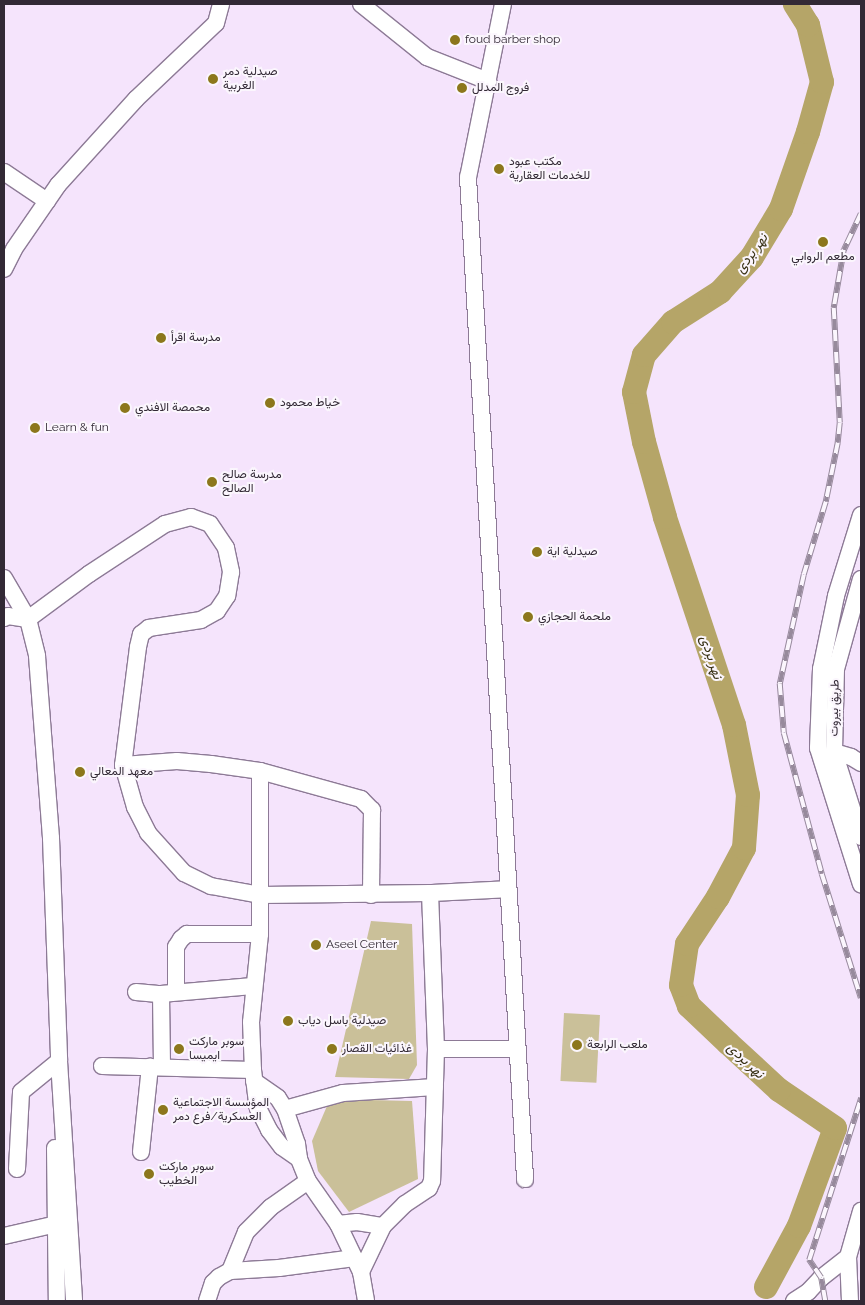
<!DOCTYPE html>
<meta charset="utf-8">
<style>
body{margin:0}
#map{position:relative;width:865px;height:1305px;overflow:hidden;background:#f5e4fc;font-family:Raleway,Vazirmatn,sans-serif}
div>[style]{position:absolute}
.green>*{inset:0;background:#cac099;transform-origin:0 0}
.river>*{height:24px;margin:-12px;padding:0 12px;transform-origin:12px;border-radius:12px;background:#b5a568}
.roads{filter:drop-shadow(1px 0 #8d7a96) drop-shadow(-1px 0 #8d7a96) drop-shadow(0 1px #8d7a96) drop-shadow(0 -1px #8d7a96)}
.minor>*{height:16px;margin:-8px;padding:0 8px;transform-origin:8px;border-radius:8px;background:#fff}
.rail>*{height:5.5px;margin-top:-2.75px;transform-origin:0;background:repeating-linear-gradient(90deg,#fbf6fd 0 11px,#978a9c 0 22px);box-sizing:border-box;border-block:1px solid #978a9c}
.dots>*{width:14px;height:14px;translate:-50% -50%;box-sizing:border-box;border:2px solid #fbf6fd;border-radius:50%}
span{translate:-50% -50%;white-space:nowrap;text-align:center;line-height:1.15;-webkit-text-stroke:4px #fbf6fd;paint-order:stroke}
.poi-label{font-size:12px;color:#322935}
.left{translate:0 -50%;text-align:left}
.street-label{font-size:12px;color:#322935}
.water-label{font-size:14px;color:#383115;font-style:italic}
.frame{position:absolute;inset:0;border:5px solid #322935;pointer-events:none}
</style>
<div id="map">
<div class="green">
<i style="clip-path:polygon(371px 921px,412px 924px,417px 1065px,409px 1079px,335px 1077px)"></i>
<i style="left:564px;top:1013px;width:36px;height:68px;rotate:3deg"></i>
<i style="clip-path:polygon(330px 1099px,412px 1101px,418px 1179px,349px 1212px,318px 1171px,312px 1141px)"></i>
</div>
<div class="river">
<i style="left:766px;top:1287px;width:69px;rotate:-61.6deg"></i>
<i style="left:799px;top:1226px;width:104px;rotate:-69.8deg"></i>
<i style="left:835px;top:1128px;width:68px;rotate:-145.8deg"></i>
<i style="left:779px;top:1090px;width:69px;rotate:-137.3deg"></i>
<i style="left:728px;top:1043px;width:54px;rotate:-136.5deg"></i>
<i style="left:689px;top:1006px;width:22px;rotate:-111deg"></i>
<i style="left:681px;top:985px;width:41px;rotate:-81.7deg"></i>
<i style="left:687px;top:944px;width:56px;rotate:-56.6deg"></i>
<i style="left:718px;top:897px;width:55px;rotate:-62deg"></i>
<i style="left:744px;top:848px;width:53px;rotate:-85.7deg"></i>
<i style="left:748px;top:795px;width:71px;rotate:-101.3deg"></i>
<i style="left:734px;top:725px;width:219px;rotate:-108.4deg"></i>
<i style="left:665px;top:517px;width:78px;rotate:-105.6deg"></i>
<i style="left:644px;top:442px;width:51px;rotate:-101.3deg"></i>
<i style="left:634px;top:392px;width:38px;rotate:-75deg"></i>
<i style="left:644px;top:355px;width:44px;rotate:-48.7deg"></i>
<i style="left:673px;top:322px;width:56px;rotate:-32.6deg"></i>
<i style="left:720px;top:292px;width:47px;rotate:-47.6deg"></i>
<i style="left:752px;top:257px;width:56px;rotate:-58.9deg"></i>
<i style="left:781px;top:209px;width:82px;rotate:-70.7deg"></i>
<i style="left:808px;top:132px;width:52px;rotate:-74.4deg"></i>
<i style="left:822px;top:82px;width:59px;rotate:-103.8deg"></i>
<i style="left:808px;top:25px;width:25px;rotate:-122deg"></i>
</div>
<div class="roads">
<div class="minor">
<i style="left:361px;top:4px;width:85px;rotate:38.8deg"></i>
<i style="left:427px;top:57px;width:66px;rotate:21.5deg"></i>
<i style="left:503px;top:4px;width:177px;rotate:101.4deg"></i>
<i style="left:468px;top:177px;width:1004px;rotate:86.74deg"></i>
<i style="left:4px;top:172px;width:52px;rotate:34deg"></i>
<i style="left:4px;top:269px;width:22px;rotate:-63deg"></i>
<i style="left:14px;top:249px;width:78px;rotate:-55.5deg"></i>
<i style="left:58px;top:185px;width:116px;rotate:-47.8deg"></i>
<i style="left:136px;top:99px;width:110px;rotate:-43.5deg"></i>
<i style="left:216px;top:23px;width:20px;rotate:-75deg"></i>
<i style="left:861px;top:515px;width:85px;rotate:107.2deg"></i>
<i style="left:836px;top:596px;width:75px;rotate:101.6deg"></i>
<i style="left:821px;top:669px;width:79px;rotate:92.2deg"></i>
<i style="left:818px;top:748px;width:143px;rotate:72.5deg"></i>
<i style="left:4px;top:578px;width:48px;rotate:59.7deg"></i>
<i style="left:28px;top:619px;width:38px;rotate:76deg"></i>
<i style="left:37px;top:656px;width:183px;rotate:85.6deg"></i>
<i style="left:51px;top:838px;width:223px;rotate:87.9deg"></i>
<i style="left:59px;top:1061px;width:240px;rotate:86.4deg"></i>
<i style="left:861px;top:579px;width:93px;rotate:105.5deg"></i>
<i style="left:836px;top:669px;width:83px;rotate:91.4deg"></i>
<i style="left:834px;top:752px;width:89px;rotate:72.4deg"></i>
<i style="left:4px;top:618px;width:4px;rotate:-27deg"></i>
<i style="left:8px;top:616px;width:20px;rotate:9deg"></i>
<i style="left:28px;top:619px;width:76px;rotate:-36.4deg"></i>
<i style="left:89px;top:574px;width:91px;rotate:-33.3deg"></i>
<i style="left:165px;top:524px;width:27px;rotate:-15deg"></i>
<i style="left:191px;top:517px;width:20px;rotate:20deg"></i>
<i style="left:210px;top:524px;width:29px;rotate:56deg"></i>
<i style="left:226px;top:548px;width:25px;rotate:78deg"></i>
<i style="left:231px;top:572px;width:24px;rotate:99deg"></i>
<i style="left:227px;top:596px;width:18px;rotate:124deg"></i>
<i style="left:217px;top:611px;width:18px;rotate:151deg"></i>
<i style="left:201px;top:620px;width:53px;rotate:171.3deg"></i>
<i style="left:149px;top:628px;width:10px;rotate:143deg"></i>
<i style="left:141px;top:634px;width:13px;rotate:103deg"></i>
<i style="left:138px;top:647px;width:119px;rotate:97.2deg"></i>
<i style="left:123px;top:765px;width:44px;rotate:74.1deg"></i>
<i style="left:135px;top:807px;width:29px;rotate:63deg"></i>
<i style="left:148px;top:833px;width:54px;rotate:48deg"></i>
<i style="left:184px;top:873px;width:30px;rotate:26deg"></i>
<i style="left:211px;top:886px;width:51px;rotate:10.2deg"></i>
<i style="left:261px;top:895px;width:169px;rotate:-0.7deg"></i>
<i style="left:430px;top:893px;width:156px;rotate:87.8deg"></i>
<i style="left:436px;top:1049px;width:132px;rotate:91.7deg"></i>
<i style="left:432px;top:1181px;width:8px;rotate:113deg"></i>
<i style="left:429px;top:1188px;width:29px;rotate:146deg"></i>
<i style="left:405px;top:1204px;width:31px;rotate:135deg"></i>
<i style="left:383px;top:1226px;width:51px;rotate:115.6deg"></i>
<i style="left:834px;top:752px;width:18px;rotate:16deg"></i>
<i style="left:851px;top:757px;width:12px;rotate:31deg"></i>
<i style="left:123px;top:765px;width:54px;rotate:-4.2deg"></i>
<i style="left:177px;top:761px;width:34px;rotate:5deg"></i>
<i style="left:211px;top:764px;width:49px;rotate:8.1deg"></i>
<i style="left:260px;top:771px;width:105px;rotate:15.5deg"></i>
<i style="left:361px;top:799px;width:16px;rotate:45deg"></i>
<i style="left:372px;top:810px;width:85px;rotate:90.7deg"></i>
<i style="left:260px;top:771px;width:163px;rotate:90deg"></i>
<i style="left:260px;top:934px;width:88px;rotate:95.8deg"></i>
<i style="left:251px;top:1022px;width:48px;rotate:87.6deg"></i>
<i style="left:253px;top:1070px;width:38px;rotate:83deg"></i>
<i style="left:258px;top:1108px;width:25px;rotate:63deg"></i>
<i style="left:269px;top:1130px;width:21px;rotate:53deg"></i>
<i style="left:282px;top:1147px;width:21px;rotate:35deg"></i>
<i style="left:299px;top:1159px;width:24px;rotate:68deg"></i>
<i style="left:308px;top:1181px;width:52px;rotate:55.1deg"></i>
<i style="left:338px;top:1224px;width:53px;rotate:64.4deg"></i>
<i style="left:361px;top:1272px;width:29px;rotate:80deg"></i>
<i style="left:430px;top:893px;width:78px;rotate:-2.9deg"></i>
<i style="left:136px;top:992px;width:25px;rotate:5deg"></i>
<i style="left:161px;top:994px;width:92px;rotate:-5deg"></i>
<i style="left:176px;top:992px;width:45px;rotate:-90deg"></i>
<i style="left:176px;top:947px;width:9px;rotate:-58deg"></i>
<i style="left:181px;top:939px;width:8px;rotate:-40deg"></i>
<i style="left:187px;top:934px;width:73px"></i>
<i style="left:161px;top:994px;width:72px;rotate:89.2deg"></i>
<i style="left:436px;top:1049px;width:81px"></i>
<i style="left:102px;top:1066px;width:151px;rotate:1.5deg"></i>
<i style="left:254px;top:1081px;width:29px;rotate:35deg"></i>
<i style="left:278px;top:1098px;width:13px;rotate:58deg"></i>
<i style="left:285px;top:1109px;width:37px;rotate:71deg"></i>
<i style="left:297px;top:1144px;width:15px;rotate:82deg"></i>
<i style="left:285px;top:1109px;width:60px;rotate:-15.4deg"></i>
<i style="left:343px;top:1093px;width:92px;rotate:-3.7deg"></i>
<i style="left:55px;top:1148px;width:153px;rotate:89.3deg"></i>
<i style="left:141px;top:1152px;width:86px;rotate:-84deg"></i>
<i style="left:17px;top:1169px;width:77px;rotate:-87deg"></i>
<i style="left:21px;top:1092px;width:49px;rotate:-39.2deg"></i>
<i style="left:338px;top:1224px;width:19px;rotate:-6deg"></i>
<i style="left:357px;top:1222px;width:26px;rotate:9deg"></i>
<i style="left:4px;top:1236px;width:63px;rotate:-12.9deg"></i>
<i style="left:230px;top:1271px;width:42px;rotate:-67.7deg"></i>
<i style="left:246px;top:1232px;width:35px;rotate:-45deg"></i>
<i style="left:271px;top:1207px;width:45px;rotate:-35.1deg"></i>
<i style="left:207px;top:1301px;width:19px;rotate:-72deg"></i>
<i style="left:213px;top:1283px;width:8px;rotate:-45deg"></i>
<i style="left:219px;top:1277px;width:13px;rotate:-29deg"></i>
<i style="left:230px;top:1271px;width:49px;rotate:-3.5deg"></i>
<i style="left:279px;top:1268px;width:76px;rotate:-7.6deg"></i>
<i style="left:794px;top:1301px;width:17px;rotate:-33deg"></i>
<i style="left:808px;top:1292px;width:19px;rotate:-47deg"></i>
<i style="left:821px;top:1278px;width:34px;rotate:-38deg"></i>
<i style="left:850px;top:1301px;width:44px;rotate:-92.6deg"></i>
<i style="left:848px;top:1257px;width:48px;rotate:-74.2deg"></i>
</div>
</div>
<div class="rail">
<i style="left:861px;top:214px;width:40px;rotate:115deg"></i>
<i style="left:844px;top:250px;width:59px;rotate:99.8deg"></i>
<i style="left:834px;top:308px;width:115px;rotate:87deg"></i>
<i style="left:840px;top:423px;width:20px;rotate:96deg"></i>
<i style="left:838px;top:443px;width:60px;rotate:101.5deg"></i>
<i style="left:826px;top:502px;width:76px;rotate:106.8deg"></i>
<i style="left:804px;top:575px;width:112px;rotate:102.4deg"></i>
<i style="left:780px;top:684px;width:49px;rotate:85.3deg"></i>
<i style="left:784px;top:733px;width:146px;rotate:74.9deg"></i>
<i style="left:822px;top:874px;width:130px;rotate:72.5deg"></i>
<i style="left:825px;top:1301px;width:23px;rotate:-100deg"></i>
<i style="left:821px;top:1278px;width:22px;rotate:-124deg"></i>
<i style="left:809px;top:1260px;width:170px;rotate:-72.2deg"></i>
</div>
<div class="dots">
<i style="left:455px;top:40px;background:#8c771c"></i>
<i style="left:213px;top:79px;background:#8c771c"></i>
<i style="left:462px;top:88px;background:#8c771c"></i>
<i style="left:499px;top:169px;background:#8c771c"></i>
<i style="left:823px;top:242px;background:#8c771c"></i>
<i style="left:161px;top:338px;background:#8c771c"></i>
<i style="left:270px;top:403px;background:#8c771c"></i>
<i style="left:125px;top:408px;background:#8c771c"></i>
<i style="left:35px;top:428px;background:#8c771c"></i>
<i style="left:212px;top:482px;background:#8c771c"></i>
<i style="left:537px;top:552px;background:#8c771c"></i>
<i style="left:528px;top:617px;background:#8c771c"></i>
<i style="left:80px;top:772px;background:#8c771c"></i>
<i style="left:316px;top:945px;background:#8c771c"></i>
<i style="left:288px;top:1021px;background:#8c771c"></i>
<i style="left:577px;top:1045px;background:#8c771c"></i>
<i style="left:179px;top:1049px;background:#8c771c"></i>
<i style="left:332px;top:1049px;background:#8c771c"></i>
<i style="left:163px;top:1110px;background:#8c771c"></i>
<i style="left:149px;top:1174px;background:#8c771c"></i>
</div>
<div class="poi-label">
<span class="left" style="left:465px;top:40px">foud barber shop</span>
<span class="left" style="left:223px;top:79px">صيدلية دمر<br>الغربية</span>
<span class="left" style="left:472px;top:88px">فروج المدلل</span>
<span class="left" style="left:509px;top:169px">مكتب عبود<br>للخدمات العقارية</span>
<span style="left:823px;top:257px">مطعم الروابي</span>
<span class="left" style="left:171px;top:338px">مدرسة اقرأ</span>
<span class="left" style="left:280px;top:403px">خياط محمود</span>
<span class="left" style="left:135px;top:408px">محمصة الافندي</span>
<span class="left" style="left:45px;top:428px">Learn &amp; fun</span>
<span class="left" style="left:222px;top:482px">مدرسة صالح<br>الصالح</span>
<span class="left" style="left:547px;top:552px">صيدلية اية</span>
<span class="left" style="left:538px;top:617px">ملحمة الحجازي</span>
<span class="left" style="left:90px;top:772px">معهد المعالي</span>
<span class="left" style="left:326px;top:945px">Aseel Center</span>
<span class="left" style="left:298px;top:1021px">صيدلية باسل دياب</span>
<span class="left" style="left:189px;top:1049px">سوبر ماركت<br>ايميسا</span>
<span class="left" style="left:587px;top:1045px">ملعب الرابعة</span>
<span class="left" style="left:342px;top:1049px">غذائيات القصار</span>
<span class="left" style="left:173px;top:1110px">المؤسسة الاجتماعية<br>العسكرية/فرع دمر</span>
<span class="left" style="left:159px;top:1174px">سوبر ماركت<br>الخطيب</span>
</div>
<div class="street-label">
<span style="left:835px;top:708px;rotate:-89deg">طريق بيروت</span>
</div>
<div class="water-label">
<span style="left:751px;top:253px;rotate:-54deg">نهر بردى</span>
<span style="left:712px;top:657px;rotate:72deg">نهر بردى</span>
<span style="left:746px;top:1060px;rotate:43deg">نهر بردى</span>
</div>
<div class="frame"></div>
</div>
